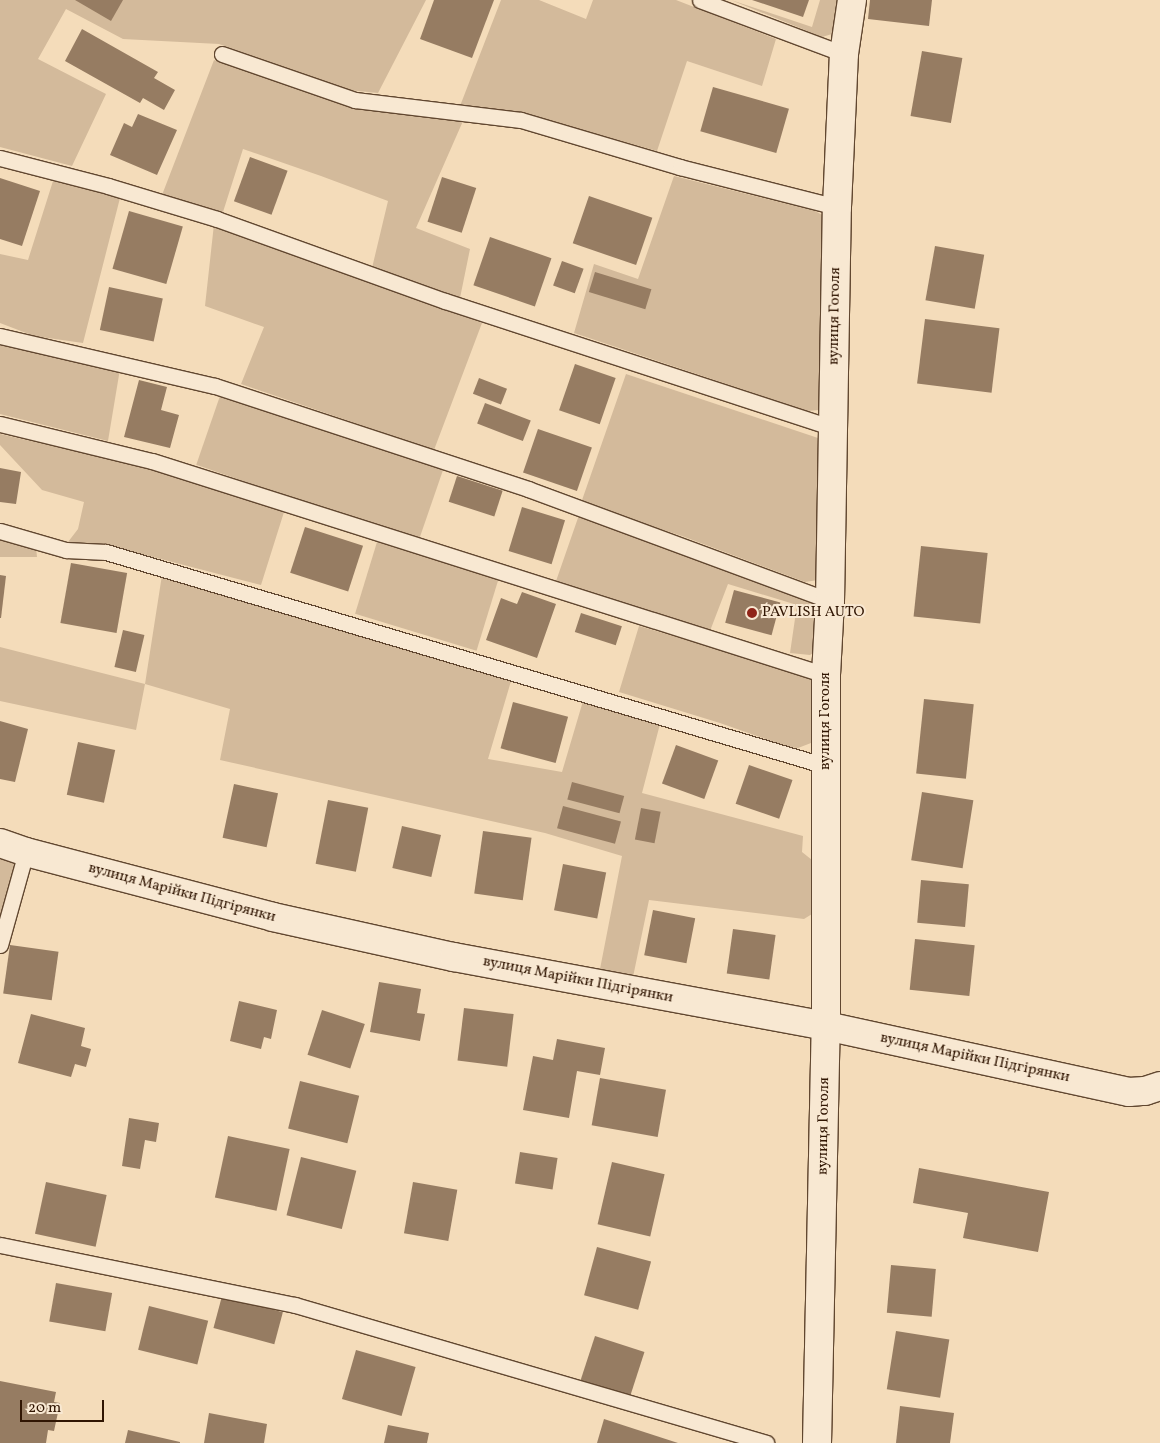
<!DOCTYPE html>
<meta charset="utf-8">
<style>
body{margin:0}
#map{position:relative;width:1160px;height:1443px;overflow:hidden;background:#f4dcba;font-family:Vollkorn,serif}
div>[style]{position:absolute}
.green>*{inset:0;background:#d3ba9b;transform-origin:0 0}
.building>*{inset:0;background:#967c62;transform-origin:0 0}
.roads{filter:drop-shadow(1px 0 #614730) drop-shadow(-1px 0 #614730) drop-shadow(0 1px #614730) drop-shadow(0 -1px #614730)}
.service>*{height:15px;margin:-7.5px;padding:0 7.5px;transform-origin:7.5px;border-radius:7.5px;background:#f8e8d2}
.minor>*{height:28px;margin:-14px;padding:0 14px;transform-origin:14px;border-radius:14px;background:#f8e8d2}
.dots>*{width:14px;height:14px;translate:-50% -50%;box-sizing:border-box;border:2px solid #f8e8d2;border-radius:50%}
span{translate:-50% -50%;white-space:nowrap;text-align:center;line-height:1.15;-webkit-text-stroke:4px #f8e8d2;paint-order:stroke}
.street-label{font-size:15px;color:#301502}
.poi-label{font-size:15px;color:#301502}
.left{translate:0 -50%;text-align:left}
.scale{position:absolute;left:20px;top:1400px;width:84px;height:22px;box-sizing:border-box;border:2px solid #301502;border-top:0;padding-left:6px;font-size:15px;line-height:18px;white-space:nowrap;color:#301502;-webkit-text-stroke:4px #f8e8d2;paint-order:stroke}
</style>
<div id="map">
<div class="green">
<i style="clip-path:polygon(0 0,426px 0,378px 93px,348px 90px,219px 44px,123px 39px,66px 9px,38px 59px,106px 94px,72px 166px,0 147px)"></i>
<i style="clip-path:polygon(501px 0,539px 0,586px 19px,593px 0,676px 0,776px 39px,762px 86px,687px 61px,657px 151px,519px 112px,460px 106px)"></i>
<i style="clip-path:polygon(731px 0,812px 27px,820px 0,839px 0,835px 28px,832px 34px,822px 37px)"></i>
<i style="clip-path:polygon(214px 60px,344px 105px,463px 121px,416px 228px,470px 249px,460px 298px,372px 268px,388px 201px,321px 176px,243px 149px,223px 212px,162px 195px)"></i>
<i style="clip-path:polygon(674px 176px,815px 211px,826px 217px,822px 407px,819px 410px,807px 411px,574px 333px,594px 264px,638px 279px)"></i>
<i style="clip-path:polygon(53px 181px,120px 198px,83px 343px,34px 336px,0 323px,0 254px,28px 260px)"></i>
<i style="clip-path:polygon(214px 224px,482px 323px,434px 450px,241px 384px,264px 327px,205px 306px)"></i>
<i style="clip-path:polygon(0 344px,120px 369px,108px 441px,0 414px)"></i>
<i style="clip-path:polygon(626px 374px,818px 438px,820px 449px,818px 580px,805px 582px,682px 536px,581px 503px)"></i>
<i style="left:221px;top:393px;width:235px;height:76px;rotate:19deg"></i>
<i style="clip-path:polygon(0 434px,153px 469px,284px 512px,261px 585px,103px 544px,68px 542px,78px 529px,84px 502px,42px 490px,0 445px)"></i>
<i style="clip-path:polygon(579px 515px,814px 603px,820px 610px,816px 651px,810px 655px,790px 653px,797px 605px,728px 584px,710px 631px,555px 584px)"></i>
<i style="clip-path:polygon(0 537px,36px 547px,37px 557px,0 557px)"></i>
<i style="left:377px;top:542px;width:127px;height:75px;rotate:17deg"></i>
<i style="clip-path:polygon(162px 575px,511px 681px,488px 759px,562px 772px,583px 701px,660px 724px,642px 793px,803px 836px,802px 852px,812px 860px,812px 914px,804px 919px,649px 900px,633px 977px,600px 969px,622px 856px,545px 833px,220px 760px,230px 709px,145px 684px,136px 730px,0 701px,0 647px,145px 684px)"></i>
<i style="clip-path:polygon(639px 626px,799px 673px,812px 679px,817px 689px,816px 727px,811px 743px,798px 748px,788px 747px,720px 723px,619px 692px)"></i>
<i style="clip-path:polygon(0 853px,16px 858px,0 917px)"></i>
</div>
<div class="building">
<i style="clip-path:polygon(75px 0,123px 0,111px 21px)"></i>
<i style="clip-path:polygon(434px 0,494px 0,472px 58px,420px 39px)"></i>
<i style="clip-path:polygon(752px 0,809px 0,803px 17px)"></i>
<i style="clip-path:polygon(870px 0,932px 0,929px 26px,868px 19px)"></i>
<i style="clip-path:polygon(82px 29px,158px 72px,154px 78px,175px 90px,164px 110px,143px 98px,140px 103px,65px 61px)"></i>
<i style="left:922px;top:51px;width:41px;height:66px;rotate:10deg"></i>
<i style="left:713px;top:87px;width:79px;height:46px;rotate:16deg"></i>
<i style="clip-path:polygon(138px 114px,177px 130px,157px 175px,110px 155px,124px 123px,132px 127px)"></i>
<i style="left:250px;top:157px;width:40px;height:47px;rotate:20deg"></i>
<i style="left:442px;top:177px;width:36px;height:47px;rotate:18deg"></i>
<i style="clip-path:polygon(0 178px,40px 191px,22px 246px,0 239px)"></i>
<i style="left:589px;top:196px;width:67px;height:50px;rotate:19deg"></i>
<i style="left:129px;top:211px;width:56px;height:60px;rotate:16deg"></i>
<i style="left:490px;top:237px;width:65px;height:51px;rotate:19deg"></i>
<i style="left:935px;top:246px;width:50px;height:55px;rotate:10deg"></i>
<i style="left:562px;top:261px;width:23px;height:26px;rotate:20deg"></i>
<i style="left:595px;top:272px;width:59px;height:21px;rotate:17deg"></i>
<i style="left:109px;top:287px;width:55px;height:44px;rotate:12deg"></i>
<i style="left:925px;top:319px;width:75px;height:65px;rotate:7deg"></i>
<i style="left:575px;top:364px;width:43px;height:49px;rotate:19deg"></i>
<i style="left:479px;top:378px;width:30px;height:17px;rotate:21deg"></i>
<i style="clip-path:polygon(139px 380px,167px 387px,161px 410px,179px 415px,170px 448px,124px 437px)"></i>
<i style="left:485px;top:403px;width:49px;height:22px;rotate:21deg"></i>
<i style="left:538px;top:429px;width:57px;height:46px;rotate:19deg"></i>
<i style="clip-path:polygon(0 468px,21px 472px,16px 504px,0 502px)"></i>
<i style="left:457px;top:476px;width:48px;height:27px;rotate:18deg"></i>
<i style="left:522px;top:507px;width:45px;height:46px;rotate:17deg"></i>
<i style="left:305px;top:527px;width:61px;height:48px;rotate:18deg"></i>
<i style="left:921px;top:546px;width:67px;height:71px;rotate:6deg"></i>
<i style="left:71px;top:563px;width:57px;height:61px;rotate:10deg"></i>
<i style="clip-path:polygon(0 575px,6px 576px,1px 618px,0 618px)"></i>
<i style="left:734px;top:590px;width:48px;height:34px;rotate:15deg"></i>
<i style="clip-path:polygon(522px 592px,556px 604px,537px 658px,486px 640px,501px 598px,517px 604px)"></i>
<i style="left:581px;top:613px;width:43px;height:20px;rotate:18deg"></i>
<i style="left:123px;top:630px;width:22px;height:38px;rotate:13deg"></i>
<i style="left:924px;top:699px;width:50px;height:75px;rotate:6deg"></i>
<i style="left:513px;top:702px;width:57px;height:48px;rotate:15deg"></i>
<i style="clip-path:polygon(0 721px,28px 729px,15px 782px,0 779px)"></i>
<i style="left:78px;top:742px;width:38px;height:54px;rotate:12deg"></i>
<i style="left:676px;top:745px;width:45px;height:41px;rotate:20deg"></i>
<i style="left:749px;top:765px;width:46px;height:41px;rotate:19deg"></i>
<i style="left:572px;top:782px;width:54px;height:18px;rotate:15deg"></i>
<i style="left:234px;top:784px;width:45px;height:55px;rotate:12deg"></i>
<i style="left:922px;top:792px;width:52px;height:69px;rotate:9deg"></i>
<i style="left:328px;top:800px;width:41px;height:65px;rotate:11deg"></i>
<i style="left:563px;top:806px;width:60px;height:23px;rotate:15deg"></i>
<i style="left:641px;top:808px;width:20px;height:32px;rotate:11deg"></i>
<i style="left:402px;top:826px;width:40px;height:43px;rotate:13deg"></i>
<i style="left:483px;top:831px;width:49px;height:63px;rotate:8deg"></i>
<i style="left:563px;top:864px;width:44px;height:47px;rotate:11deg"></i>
<i style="left:921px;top:880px;width:48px;height:43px;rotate:5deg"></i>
<i style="left:653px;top:910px;width:43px;height:46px;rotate:11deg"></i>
<i style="left:733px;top:929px;width:43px;height:45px;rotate:8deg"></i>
<i style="left:915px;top:939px;width:60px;height:51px;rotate:6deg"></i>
<i style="left:10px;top:945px;width:49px;height:49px;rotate:8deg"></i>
<i style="clip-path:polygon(379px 982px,421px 989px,417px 1013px,425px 1014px,420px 1041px,370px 1032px)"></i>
<i style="clip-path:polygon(239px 1001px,277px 1010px,271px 1039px,264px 1037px,261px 1049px,230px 1041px)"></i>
<i style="left:464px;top:1008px;width:50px;height:53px;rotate:7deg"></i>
<i style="left:322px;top:1010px;width:45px;height:47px;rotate:18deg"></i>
<i style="clip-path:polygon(31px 1014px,85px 1028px,81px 1046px,91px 1049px,86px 1067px,75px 1064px,71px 1077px,18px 1063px)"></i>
<i style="clip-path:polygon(557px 1039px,605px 1048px,600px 1075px,577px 1071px,569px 1118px,523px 1110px,533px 1056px,553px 1060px)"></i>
<i style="left:600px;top:1078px;width:67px;height:48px;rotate:10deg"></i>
<i style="left:300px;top:1081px;width:61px;height:49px;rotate:14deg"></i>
<i style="clip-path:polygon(129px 1118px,159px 1123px,156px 1142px,145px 1140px,140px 1169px,122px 1166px)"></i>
<i style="left:228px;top:1136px;width:63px;height:63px;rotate:12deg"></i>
<i style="left:520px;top:1152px;width:38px;height:32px;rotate:9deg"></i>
<i style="left:301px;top:1157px;width:57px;height:60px;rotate:14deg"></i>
<i style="left:612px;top:1162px;width:54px;height:64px;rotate:13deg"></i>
<i style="clip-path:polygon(919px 1168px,1049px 1192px,1038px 1252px,963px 1238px,968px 1213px,913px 1203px)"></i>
<i style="left:46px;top:1182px;width:62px;height:53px;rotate:12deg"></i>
<i style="left:413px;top:1182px;width:45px;height:52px;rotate:10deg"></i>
<i style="left:597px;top:1247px;width:56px;height:50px;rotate:15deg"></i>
<i style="left:891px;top:1265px;width:45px;height:48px;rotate:5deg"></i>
<i style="left:56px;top:1283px;width:57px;height:39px;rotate:10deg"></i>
<i style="left:222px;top:1296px;width:63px;height:33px;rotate:15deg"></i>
<i style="left:149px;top:1306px;width:61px;height:45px;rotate:14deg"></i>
<i style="left:896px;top:1331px;width:54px;height:59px;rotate:9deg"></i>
<i style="left:595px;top:1336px;width:52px;height:49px;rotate:18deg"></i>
<i style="left:356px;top:1350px;width:62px;height:51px;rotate:16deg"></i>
<i style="clip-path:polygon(0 1381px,56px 1392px,54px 1402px,60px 1403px,54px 1431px,48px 1430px,46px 1443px,0 1443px)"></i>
<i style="clip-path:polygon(900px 1406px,954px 1413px,950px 1443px,896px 1443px)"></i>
<i style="clip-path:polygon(209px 1413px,267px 1424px,264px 1443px,204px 1443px)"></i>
<i style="clip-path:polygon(604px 1419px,678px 1443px,597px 1443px)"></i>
<i style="clip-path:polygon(388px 1425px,429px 1433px,427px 1443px,384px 1443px)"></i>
<i style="clip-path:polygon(128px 1430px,180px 1442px,180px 1443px,125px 1443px)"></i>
</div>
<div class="roads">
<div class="service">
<i style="left:700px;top:0;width:154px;rotate:20.6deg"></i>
<i style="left:222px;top:54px;width:141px;rotate:19.1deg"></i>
<i style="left:355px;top:100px;width:167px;rotate:6.9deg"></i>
<i style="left:521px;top:120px;width:166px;rotate:16.5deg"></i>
<i style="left:680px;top:167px;width:162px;rotate:14.3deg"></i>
<i style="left:0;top:158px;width:112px;rotate:14.5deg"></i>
<i style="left:108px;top:186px;width:114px;rotate:16.8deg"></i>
<i style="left:217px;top:219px;width:242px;rotate:19.8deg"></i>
<i style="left:445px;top:301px;width:408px;rotate:18.1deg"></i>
<i style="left:0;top:336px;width:221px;rotate:13.1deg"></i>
<i style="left:215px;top:386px;width:330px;rotate:18.2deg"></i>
<i style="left:528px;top:489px;width:322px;rotate:20.3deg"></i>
<i style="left:0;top:424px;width:156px;rotate:13.7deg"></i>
<i style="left:152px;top:461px;width:707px;rotate:17.62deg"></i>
<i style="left:0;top:531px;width:69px;rotate:16.1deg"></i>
<i style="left:66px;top:550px;width:40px;rotate:2.9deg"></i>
<i style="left:106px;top:552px;width:751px;rotate:16.55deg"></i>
<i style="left:0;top:945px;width:97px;rotate:-74.4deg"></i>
<i style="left:0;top:1245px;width:301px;rotate:11.5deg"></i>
<i style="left:295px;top:1305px;width:491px;rotate:16.3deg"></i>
</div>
<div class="minor">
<i style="left:0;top:843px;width:28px;rotate:19deg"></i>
<i style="left:26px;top:852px;width:255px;rotate:14.7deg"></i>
<i style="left:273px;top:917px;width:185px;rotate:12.5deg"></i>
<i style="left:454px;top:957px;width:378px;rotate:10.5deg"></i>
<i style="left:826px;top:1026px;width:310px;rotate:12.3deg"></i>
<i style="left:1129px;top:1092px;width:16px;rotate:-4deg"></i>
<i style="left:1145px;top:1091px;width:16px;rotate:-18deg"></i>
<i style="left:817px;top:1443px;width:417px;rotate:-88.8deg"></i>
<i style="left:826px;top:1026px;width:351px;rotate:-90deg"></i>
<i style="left:826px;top:675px;width:74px;rotate:-86.9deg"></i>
<i style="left:830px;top:601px;width:394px;rotate:-89deg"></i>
<i style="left:837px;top:207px;width:153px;rotate:-87.4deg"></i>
<i style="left:844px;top:54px;width:55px;rotate:-81.6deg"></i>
</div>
</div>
<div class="dots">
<i style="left:752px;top:613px;background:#8f2418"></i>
</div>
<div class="street-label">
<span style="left:835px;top:316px;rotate:-89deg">вулиця Гоголя</span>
<span style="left:826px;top:721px;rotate:-90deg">вулиця Гоголя</span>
<span style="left:182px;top:893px;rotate:15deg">вулиця Марійки Підгірянки</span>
<span style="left:578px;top:980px;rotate:11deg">вулиця Марійки Підгірянки</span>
<span style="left:975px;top:1058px;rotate:12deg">вулиця Марійки Підгірянки</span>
<span style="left:824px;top:1126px;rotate:-89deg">вулиця Гоголя</span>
</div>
<div class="poi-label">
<span class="left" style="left:762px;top:613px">PAVLISH AUTO</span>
</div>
<div class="scale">20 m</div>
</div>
